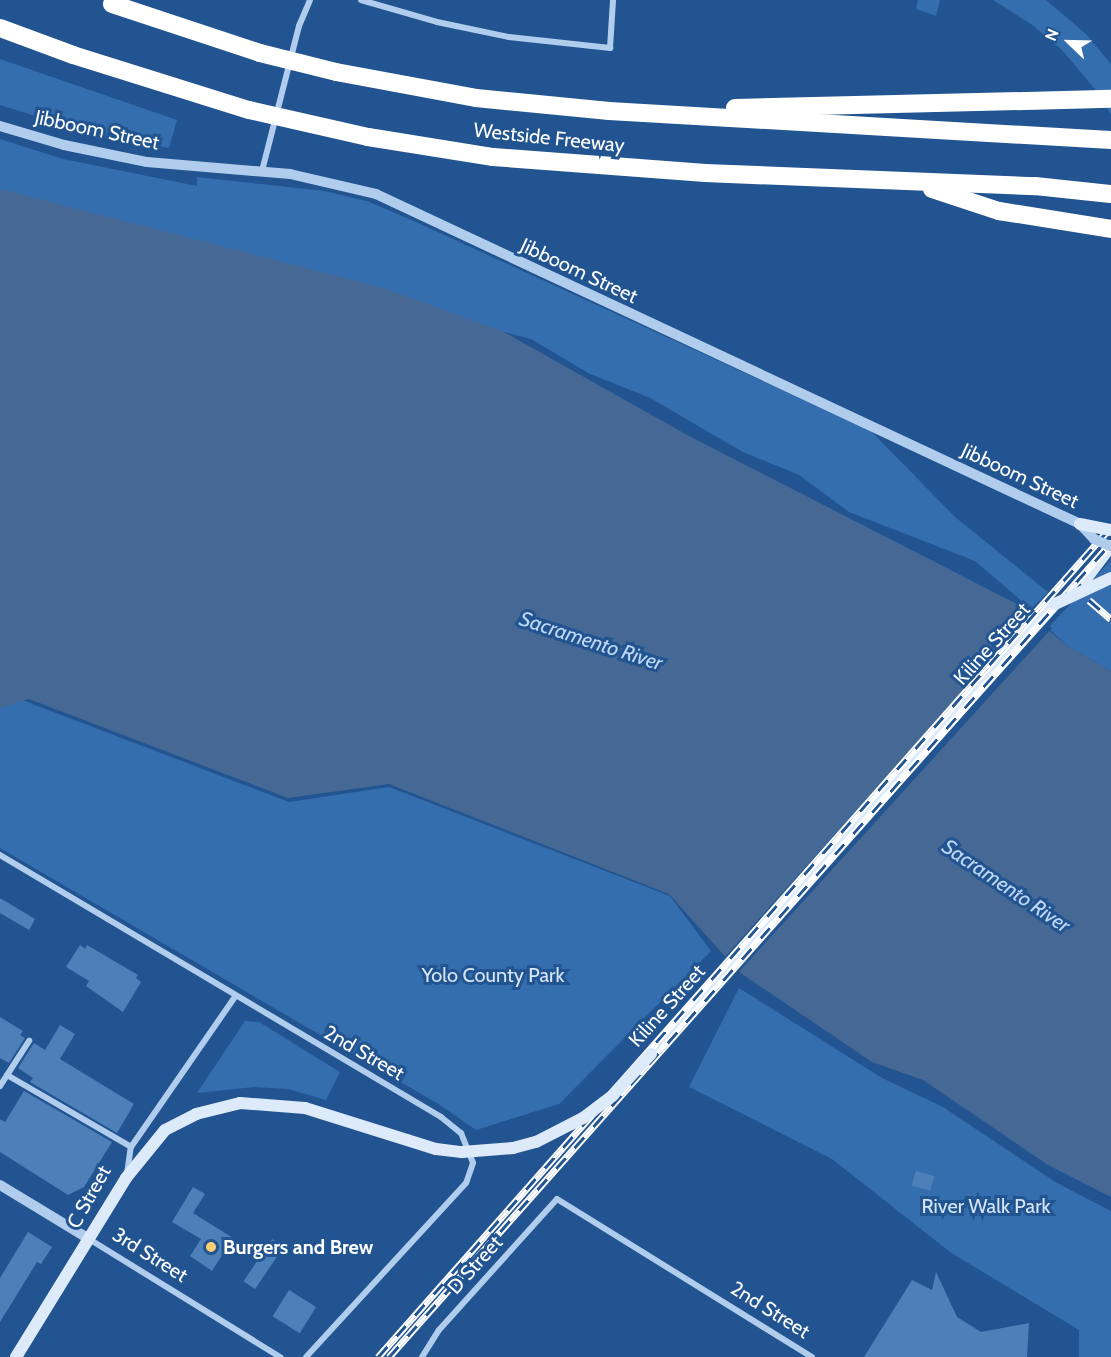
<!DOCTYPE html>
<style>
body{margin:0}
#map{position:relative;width:1111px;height:1357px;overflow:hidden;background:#215490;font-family:Cabin,sans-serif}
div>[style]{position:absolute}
.green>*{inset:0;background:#346eae}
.water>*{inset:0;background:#456994}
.pier>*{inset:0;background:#215490}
.building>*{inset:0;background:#4d80b9;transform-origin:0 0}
.minor>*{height:6px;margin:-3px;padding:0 3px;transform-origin:3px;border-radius:3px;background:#b1cded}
.tertiary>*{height:10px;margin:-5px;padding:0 5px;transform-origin:5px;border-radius:5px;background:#b1cded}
.secondary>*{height:12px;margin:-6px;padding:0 6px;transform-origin:6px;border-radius:6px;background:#ddeafa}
.motorway>*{height:18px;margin:-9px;padding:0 9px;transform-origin:9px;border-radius:9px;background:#fff}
.rail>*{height:7px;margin-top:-3.5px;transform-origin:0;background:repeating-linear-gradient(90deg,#215490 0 14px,#fff 0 28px);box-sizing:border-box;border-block:2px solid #fff}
.tertiary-bridge>*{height:10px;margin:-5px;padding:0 5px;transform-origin:5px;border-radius:5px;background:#b1cded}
.secondary-bridge>*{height:12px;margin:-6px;padding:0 6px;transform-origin:6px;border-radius:6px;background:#ddeafa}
.motorway-bridge>*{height:18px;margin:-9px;padding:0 9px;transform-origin:9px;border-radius:9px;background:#fff}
.dots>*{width:16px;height:16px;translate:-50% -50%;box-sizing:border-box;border:3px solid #215490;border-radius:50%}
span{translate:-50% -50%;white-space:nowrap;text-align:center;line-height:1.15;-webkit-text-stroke:6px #215490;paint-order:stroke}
.street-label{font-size:20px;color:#fff}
.park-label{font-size:20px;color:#d7e7f9}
.poi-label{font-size:20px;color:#fff;font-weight:700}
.left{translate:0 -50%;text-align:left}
.water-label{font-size:21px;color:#bdd7f4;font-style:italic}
.north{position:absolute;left:1039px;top:12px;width:60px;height:60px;-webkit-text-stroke:4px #215490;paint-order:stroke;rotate:293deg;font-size:16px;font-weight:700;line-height:24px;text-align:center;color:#fff}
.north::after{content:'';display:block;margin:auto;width:21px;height:27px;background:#fff;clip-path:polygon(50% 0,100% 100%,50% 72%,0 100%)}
</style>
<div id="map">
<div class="green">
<i style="clip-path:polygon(918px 0,940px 0,936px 16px,916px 9px)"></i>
<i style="clip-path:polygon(993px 0,1046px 0,1086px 34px,1111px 64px,1111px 115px,1100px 95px,1062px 50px,1031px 24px)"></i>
<i style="clip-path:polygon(0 59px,177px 120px,169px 148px,102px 137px,0 105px)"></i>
<i style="clip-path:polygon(0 139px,63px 159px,197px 186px,197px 177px,324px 191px,367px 201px,416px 222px,871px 431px,955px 517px,1048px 592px,1031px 609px,975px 561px,849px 512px,799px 475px,743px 452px,650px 398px,588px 373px,531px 339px,0 203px)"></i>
<i style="clip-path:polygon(1111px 560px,1111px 671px,1069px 647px,1048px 628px)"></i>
<i style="clip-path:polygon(22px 700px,289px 802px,389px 787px,670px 896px,711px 951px,559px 1104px,476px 1130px,440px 1105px,0 848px,0 707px)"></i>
<i style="clip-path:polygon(739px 988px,882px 1078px,943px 1107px,1057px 1183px,1111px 1211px,1111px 1357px,1079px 1357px,1079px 1330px,950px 1252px,832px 1159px,689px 1087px)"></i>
<i style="clip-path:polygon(245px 1021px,259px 1022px,340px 1072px,326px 1100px,288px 1089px,254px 1087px,197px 1093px)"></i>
</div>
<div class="water">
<i style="clip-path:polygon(0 189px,384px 288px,504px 332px,689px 436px,1015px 603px,1069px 647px,1111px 671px,1111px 1197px,1048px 1165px,923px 1080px,872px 1062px,739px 972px,669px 894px,389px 784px,288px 798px,29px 699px,0 708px)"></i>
</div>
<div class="pier">
<i style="clip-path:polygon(1033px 613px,1052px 628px,737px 974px,723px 959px)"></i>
</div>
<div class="building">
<i style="clip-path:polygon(0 898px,35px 919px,29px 930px,0 913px)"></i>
<i style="clip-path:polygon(80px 945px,85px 949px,87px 945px,138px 975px,136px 978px,141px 982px,123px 1012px,86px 986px,89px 981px,66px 967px)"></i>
<i style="clip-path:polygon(0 1017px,23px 1031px,20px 1035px,25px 1038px,9px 1063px,0 1058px)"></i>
<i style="clip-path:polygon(60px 1025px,75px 1034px,60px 1059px,134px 1104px,117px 1133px,30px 1082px,33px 1078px,18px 1068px,34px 1043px,45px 1050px)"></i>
<i style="clip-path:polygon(24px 1091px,112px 1142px,84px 1187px,68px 1195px,0 1152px,0 1119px,5px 1122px)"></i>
<i style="left:916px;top:1171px;width:19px;height:15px;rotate:16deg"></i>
<i style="clip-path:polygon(193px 1187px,205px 1194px,193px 1213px,233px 1238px,212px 1271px,190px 1256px,201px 1239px,172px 1222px)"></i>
<i style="clip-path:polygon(28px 1232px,52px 1247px,41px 1264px,37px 1262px,0 1322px,0 1278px)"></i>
<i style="left:272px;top:1239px;width:14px;height:51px;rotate:34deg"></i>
<i style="clip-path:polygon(936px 1272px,957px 1317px,981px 1332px,1029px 1323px,1027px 1357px,864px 1357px,912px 1280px,932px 1290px)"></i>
<i style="left:289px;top:1290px;width:32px;height:31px;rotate:32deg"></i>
</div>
<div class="minor">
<i style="left:361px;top:0;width:79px;rotate:16.1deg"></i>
<i style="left:437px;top:22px;width:74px;rotate:11.8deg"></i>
<i style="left:509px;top:37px;width:102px;rotate:6.2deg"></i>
<i style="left:610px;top:48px;width:48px;rotate:-86.4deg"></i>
<i style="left:262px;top:171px;width:150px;rotate:-75.7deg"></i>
<i style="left:299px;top:26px;width:28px;rotate:-67deg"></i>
<i style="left:0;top:855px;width:513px;rotate:30.71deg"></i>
<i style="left:441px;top:1117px;width:26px;rotate:39deg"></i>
<i style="left:461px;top:1133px;width:32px;rotate:68deg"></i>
<i style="left:473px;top:1163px;width:21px;rotate:109deg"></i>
<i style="left:466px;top:1183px;width:236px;rotate:132.6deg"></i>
<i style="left:7px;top:1075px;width:143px;rotate:30.1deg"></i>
<i style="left:0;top:1086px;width:54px;rotate:-57.2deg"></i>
<i style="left:127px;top:1174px;width:27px;rotate:-82deg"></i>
<i style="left:131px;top:1147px;width:183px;rotate:-55.3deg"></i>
<i style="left:89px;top:1239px;width:225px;rotate:31.7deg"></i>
<i style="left:422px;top:1357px;width:32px;rotate:-58deg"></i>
<i style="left:439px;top:1330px;width:176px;rotate:-48deg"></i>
<i style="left:557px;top:1199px;width:300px;rotate:31.8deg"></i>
</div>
<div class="tertiary">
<i style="left:0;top:126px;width:67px;rotate:16.5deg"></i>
<i style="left:64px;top:145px;width:85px;rotate:11.6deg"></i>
<i style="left:147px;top:162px;width:144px;rotate:4.8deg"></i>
<i style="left:290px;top:174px;width:88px;rotate:13.1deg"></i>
<i style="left:376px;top:194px;width:778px;rotate:25.11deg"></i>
<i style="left:0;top:1185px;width:104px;rotate:31.2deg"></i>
</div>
<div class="secondary">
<i style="left:1085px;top:580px;width:43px;rotate:-52.6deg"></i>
<i style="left:651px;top:1054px;width:605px;rotate:-48.08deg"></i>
<i style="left:16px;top:1357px;width:210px;rotate:-58.4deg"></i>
<i style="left:126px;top:1178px;width:62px;rotate:-50.9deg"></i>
<i style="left:165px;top:1130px;width:35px;rotate:-27deg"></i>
<i style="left:196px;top:1114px;width:45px;rotate:-14deg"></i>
<i style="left:240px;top:1103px;width:65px;rotate:4.4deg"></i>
</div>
<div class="motorway">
<i style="left:0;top:28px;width:78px;rotate:20.3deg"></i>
<i style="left:735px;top:108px;width:376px;rotate:-1.4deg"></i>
<i style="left:609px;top:111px;width:503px;rotate:3.31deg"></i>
<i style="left:705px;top:173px;width:330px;rotate:2.3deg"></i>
<i style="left:1035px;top:186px;width:76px;rotate:6deg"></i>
<i style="left:932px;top:189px;width:71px;rotate:18.2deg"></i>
<i style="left:999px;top:211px;width:113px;rotate:9.1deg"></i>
</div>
<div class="rail">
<i style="left:1089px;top:600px;width:29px;rotate:41deg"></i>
<i style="left:378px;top:1357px;width:1107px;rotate:-48.55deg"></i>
<i style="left:389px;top:1357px;width:1088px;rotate:-48.43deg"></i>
</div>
<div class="tertiary-bridge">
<i style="left:1080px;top:524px;width:21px;rotate:47deg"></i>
<i style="left:1094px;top:539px;width:17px;rotate:24deg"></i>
</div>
<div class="secondary-bridge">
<i style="left:1080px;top:524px;width:32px;rotate:11deg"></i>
<i style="left:1055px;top:604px;width:62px;rotate:-24.9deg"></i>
<i style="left:305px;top:1108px;width:137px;rotate:17.4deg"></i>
<i style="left:436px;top:1149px;width:26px;rotate:7deg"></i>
<i style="left:462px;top:1152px;width:51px;rotate:-4.5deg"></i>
<i style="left:513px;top:1148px;width:24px;rotate:-15deg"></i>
<i style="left:536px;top:1142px;width:53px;rotate:-27.1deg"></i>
<i style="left:583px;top:1118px;width:38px;rotate:-37deg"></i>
<i style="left:613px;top:1095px;width:56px;rotate:-47.2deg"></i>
</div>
<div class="motorway-bridge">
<i style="left:112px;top:4px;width:156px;rotate:18.3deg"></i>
<i style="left:260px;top:53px;width:78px;rotate:14deg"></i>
<i style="left:336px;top:72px;width:142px;rotate:10.5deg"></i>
<i style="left:476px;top:98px;width:134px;rotate:5.6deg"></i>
<i style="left:73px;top:55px;width:184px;rotate:17.4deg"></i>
<i style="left:249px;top:110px;width:122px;rotate:12.8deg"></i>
<i style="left:368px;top:137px;width:127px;rotate:9.1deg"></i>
<i style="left:493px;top:157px;width:213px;rotate:4.3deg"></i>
</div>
<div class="dots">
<i style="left:211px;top:1247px;background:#fad073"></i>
</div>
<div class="street-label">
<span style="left:97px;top:130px;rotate:12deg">Jibboom Street</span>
<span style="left:549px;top:138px;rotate:6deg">Westside Freeway</span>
<span style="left:579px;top:271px;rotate:25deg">Jibboom Street</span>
<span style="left:1020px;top:476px;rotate:25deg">Jibboom Street</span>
<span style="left:992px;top:644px;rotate:-48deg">Kiline Street</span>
<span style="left:667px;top:1006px;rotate:-48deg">Kiline Street</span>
<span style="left:364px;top:1053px;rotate:30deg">2nd Street</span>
<span style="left:89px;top:1197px;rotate:-61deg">C Street</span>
<span style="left:150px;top:1255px;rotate:32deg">3rd Street</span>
<span style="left:475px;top:1265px;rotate:-48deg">D Street</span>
<span style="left:770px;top:1310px;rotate:32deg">2nd Street</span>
</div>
<div class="park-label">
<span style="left:493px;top:975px">Yolo County Park</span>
<span style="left:986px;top:1206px">River Walk Park</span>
</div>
<div class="poi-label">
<span class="left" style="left:223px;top:1247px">Burgers and Brew</span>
</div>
<div class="water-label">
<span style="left:591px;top:641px;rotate:18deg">Sacramento River</span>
<span style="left:1006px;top:886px;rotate:34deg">Sacramento River</span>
</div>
<div class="north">N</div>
</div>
